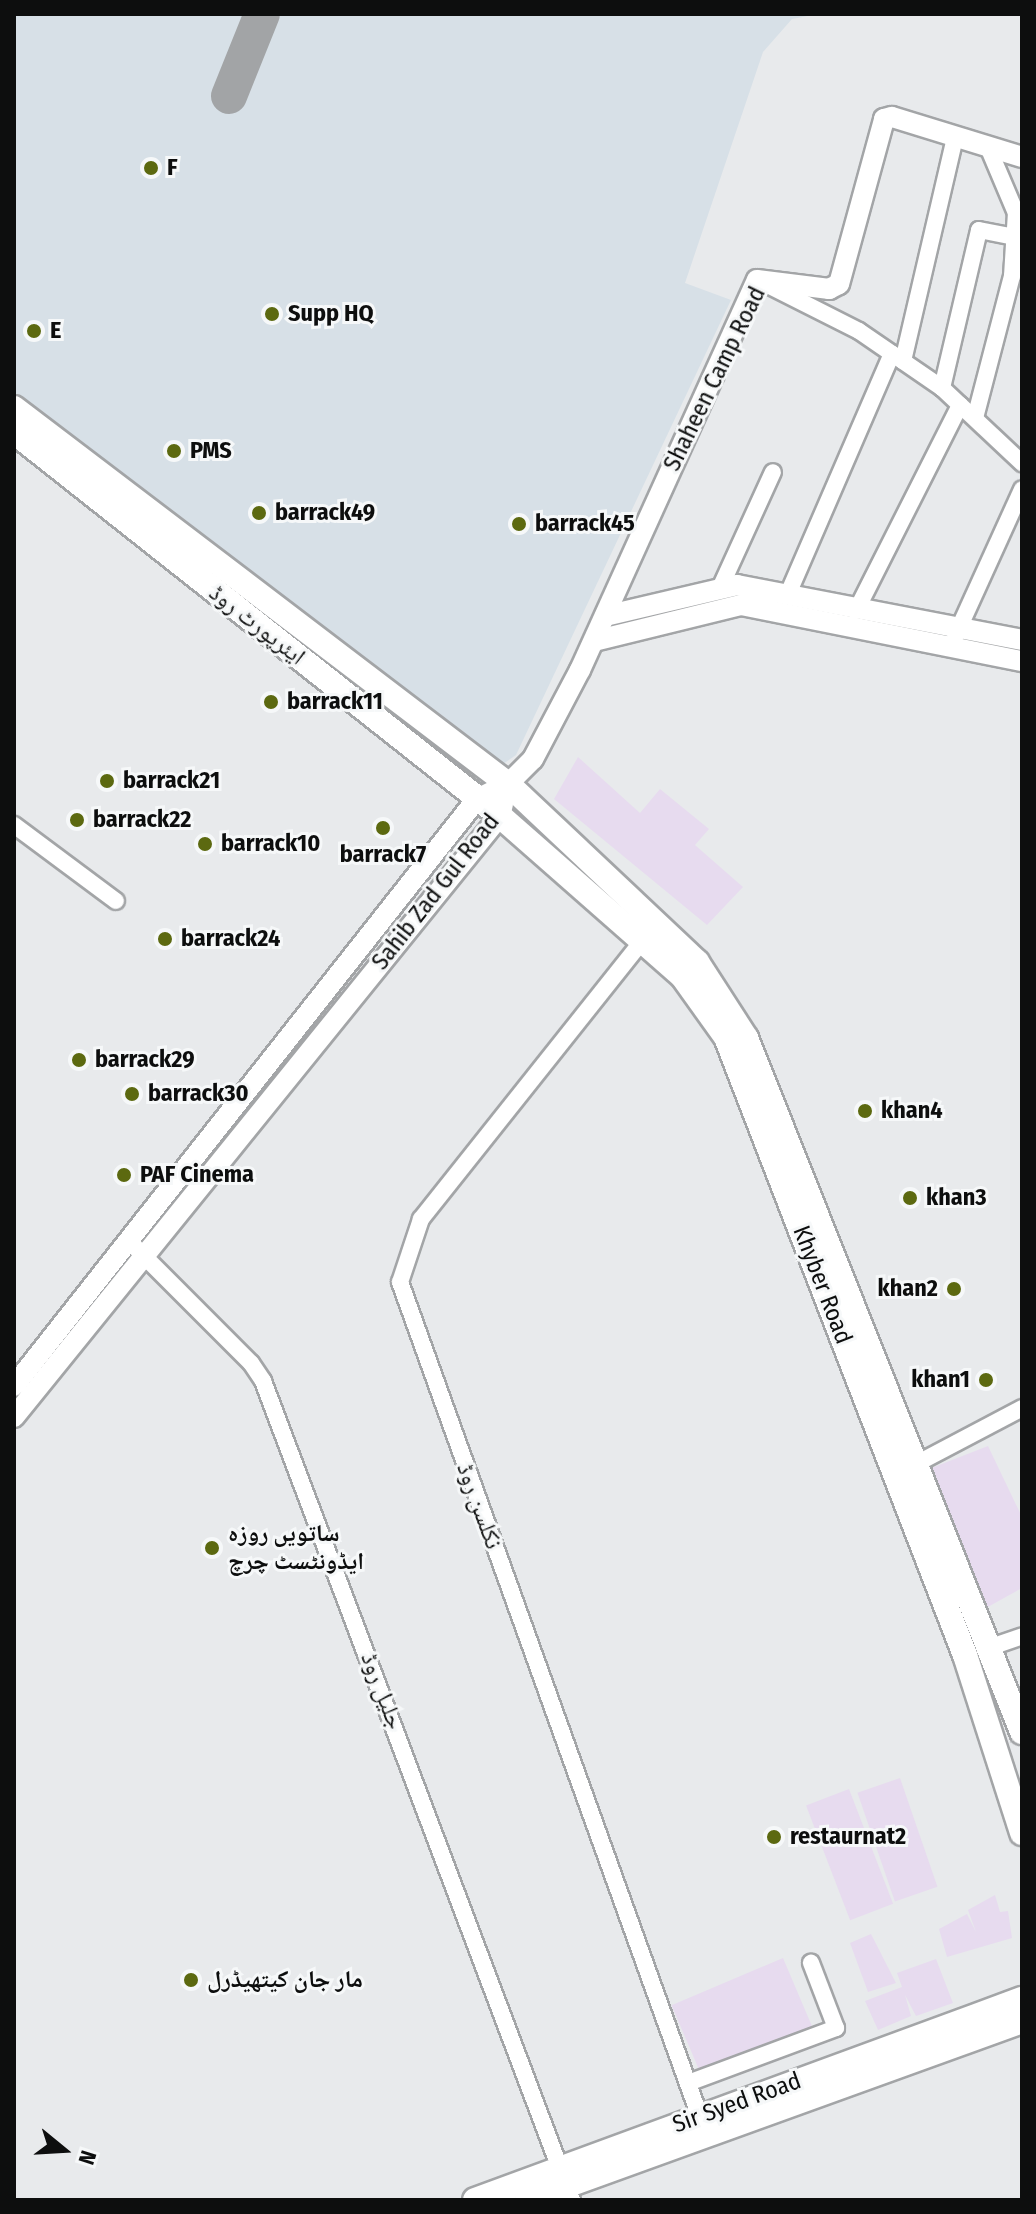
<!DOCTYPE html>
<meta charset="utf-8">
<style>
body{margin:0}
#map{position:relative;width:1036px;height:2214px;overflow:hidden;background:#e8eaec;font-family:"Fira Sans Condensed","Noto Naskh Arabic",sans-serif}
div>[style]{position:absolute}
.commercial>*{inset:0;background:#e7dbef;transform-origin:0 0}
.built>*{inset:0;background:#d7e0e7}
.taxiway>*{height:36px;margin:-18px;padding:0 18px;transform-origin:18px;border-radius:18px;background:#a2a4a6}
.roads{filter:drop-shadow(2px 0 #a3a5a7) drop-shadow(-2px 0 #a3a5a7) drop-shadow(0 2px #a3a5a7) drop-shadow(0 -2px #a3a5a7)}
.minor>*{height:16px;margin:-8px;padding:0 8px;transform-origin:8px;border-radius:8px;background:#fff}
.tertiary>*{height:20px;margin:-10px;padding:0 10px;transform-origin:10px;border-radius:10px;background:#fff}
.primary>*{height:24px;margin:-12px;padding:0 12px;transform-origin:12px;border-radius:12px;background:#fff}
.dots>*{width:22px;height:22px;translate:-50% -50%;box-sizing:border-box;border:4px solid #f6f8f9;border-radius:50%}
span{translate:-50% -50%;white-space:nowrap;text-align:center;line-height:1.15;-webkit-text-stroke:6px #f6f8f9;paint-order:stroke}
.poi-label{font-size:24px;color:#0d0e0e;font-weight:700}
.left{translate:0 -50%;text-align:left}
.right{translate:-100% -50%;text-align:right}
.street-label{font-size:24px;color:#0d0e0e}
.frame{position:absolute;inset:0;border:16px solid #0d0e0e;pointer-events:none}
.north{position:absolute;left:24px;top:2110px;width:80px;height:80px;-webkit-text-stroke:6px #f6f8f9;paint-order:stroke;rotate:108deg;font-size:22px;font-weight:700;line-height:32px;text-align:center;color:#0d0e0e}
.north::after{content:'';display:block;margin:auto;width:28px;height:36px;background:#0d0e0e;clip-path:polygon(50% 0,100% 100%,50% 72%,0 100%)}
</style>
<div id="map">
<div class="commercial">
<i style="clip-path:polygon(578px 757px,640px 813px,660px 789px,709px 829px,695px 845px,743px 887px,707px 925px,554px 799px)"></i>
<i style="clip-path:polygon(988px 1446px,1022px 1517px,1022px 1588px,986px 1608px,929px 1469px)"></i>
<i style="left:900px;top:1778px;width:115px;height:45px;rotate:71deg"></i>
<i style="left:849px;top:1789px;width:123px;height:46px;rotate:69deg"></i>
<i style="clip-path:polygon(995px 1895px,1000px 1912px,1008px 1911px,1012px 1938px,947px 1957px,939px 1929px,967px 1914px,976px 1932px,968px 1910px)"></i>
<i style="clip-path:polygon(871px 1934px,896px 1983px,868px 1992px,850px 1943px)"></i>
<i style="left:783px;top:1958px;width:78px;height:121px;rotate:67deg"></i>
<i style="clip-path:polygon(936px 1959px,953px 2003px,916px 2016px,905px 1995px,911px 2016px,878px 2030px,865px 2001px,902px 1987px,897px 1973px)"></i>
</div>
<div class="built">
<i style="clip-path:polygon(14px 14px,818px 14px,792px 19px,763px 52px,685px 283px,731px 300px,516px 755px,503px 764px,407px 705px,14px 396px)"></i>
</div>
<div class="taxiway">
<i style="left:229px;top:96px;width:88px;rotate:-68.1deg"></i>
</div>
<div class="roads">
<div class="minor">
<i style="left:766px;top:284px;width:104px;rotate:26.8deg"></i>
<i style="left:859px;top:331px;width:101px;rotate:34.5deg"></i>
<i style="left:942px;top:388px;width:110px;rotate:43.2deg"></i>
<i style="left:903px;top:361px;width:230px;rotate:-76.9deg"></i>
<i style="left:942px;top:388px;width:162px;rotate:-76.8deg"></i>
<i style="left:979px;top:230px;width:37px;rotate:11deg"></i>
<i style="left:975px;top:418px;width:147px;rotate:-75.4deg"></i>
<i style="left:1012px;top:276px;width:63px;rotate:-86.4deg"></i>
<i style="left:1016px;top:213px;width:72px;rotate:-113deg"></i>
<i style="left:721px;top:586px;width:125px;rotate:-65.5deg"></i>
<i style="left:788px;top:594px;width:262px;rotate:-66.6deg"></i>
<i style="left:856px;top:611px;width:231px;rotate:-63.2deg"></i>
<i style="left:955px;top:637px;width:162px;rotate:-65.6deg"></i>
<i style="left:14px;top:825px;width:127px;rotate:36.7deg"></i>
<i style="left:635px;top:950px;width:344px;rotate:128.5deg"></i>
<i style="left:421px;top:1219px;width:66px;rotate:108.4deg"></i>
<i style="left:400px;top:1282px;width:887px;rotate:70.24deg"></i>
<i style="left:128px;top:1240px;width:174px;rotate:45deg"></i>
<i style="left:251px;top:1363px;width:22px;rotate:56deg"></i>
<i style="left:263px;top:1381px;width:875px;rotate:69.33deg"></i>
<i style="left:916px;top:1464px;width:120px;rotate:-27.8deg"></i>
<i style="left:985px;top:1649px;width:39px;rotate:-19deg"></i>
<i style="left:688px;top:2083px;width:158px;rotate:-20.4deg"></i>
<i style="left:836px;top:2028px;width:70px;rotate:-111deg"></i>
</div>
<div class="tertiary">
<i style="left:605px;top:616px;width:136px;rotate:-13.2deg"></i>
<i style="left:737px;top:585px;width:290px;rotate:10.9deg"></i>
<i style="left:594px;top:641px;width:151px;rotate:-13.8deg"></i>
<i style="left:741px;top:605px;width:287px;rotate:11.3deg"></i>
<i style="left:14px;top:1386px;width:748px;rotate:-51.74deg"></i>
<i style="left:477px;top:799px;width:34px;rotate:-26deg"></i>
<i style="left:508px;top:784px;width:35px;rotate:-45deg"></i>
<i style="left:533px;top:759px;width:101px;rotate:-62.2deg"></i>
<i style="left:580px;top:670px;width:428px;rotate:-65.6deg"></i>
<i style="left:757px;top:280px;width:73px;rotate:7.1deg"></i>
<i style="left:829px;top:289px;width:11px;rotate:-27deg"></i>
<i style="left:839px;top:284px;width:171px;rotate:-74.7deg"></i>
<i style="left:884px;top:119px;width:8px;rotate:-14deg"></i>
<i style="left:892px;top:117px;width:136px;rotate:17.1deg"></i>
<i style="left:14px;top:1417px;width:773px;rotate:-51.04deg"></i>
<i style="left:500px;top:816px;width:12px;rotate:-76deg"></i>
</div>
<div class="primary">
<i style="left:14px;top:408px;width:621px;rotate:37.28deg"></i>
<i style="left:508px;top:784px;width:260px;rotate:43.3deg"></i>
<i style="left:697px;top:962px;width:90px;rotate:57.2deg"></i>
<i style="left:746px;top:1038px;width:747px;rotate:68.31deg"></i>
<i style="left:14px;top:432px;width:619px;rotate:38.31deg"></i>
<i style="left:500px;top:816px;width:244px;rotate:41.3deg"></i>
<i style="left:683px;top:977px;width:74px;rotate:54.4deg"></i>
<i style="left:726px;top:1037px;width:663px;rotate:68.86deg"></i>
<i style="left:965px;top:1655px;width:187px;rotate:72.2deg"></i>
<i style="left:475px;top:2200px;width:583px;rotate:-20.18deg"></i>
<i style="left:527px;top:2200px;width:526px;rotate:-19.88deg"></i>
</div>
</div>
<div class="dots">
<i style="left:151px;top:168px;background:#5c6910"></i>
<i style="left:272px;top:314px;background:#5c6910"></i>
<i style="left:34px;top:331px;background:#5c6910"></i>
<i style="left:174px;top:451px;background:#5c6910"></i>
<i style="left:259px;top:513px;background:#5c6910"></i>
<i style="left:519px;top:524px;background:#5c6910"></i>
<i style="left:271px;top:702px;background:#5c6910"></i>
<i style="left:107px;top:781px;background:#5c6910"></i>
<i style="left:77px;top:820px;background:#5c6910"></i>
<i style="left:383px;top:828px;background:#5c6910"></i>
<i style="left:205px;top:844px;background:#5c6910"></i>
<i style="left:165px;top:939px;background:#5c6910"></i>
<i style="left:79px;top:1060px;background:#5c6910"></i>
<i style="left:132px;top:1094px;background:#5c6910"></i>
<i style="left:865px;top:1111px;background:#5c6910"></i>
<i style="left:124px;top:1175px;background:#5c6910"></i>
<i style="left:910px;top:1198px;background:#5c6910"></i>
<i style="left:954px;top:1289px;background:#5c6910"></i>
<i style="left:986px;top:1380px;background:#5c6910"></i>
<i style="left:212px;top:1548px;background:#5c6910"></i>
<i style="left:774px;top:1837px;background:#5c6910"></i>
<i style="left:191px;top:1980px;background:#5c6910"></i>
</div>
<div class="poi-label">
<span class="left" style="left:167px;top:168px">F</span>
<span class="left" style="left:288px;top:314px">Supp HQ</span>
<span class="left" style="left:50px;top:331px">E</span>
<span class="left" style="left:190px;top:451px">PMS</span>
<span class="left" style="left:275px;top:513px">barrack49</span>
<span class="left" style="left:535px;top:524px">barrack45</span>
<span class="left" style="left:287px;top:702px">barrack11</span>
<span class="left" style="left:123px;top:781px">barrack21</span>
<span class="left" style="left:93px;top:820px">barrack22</span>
<span class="left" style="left:221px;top:844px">barrack10</span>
<span style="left:383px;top:855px">barrack7</span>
<span class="left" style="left:181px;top:939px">barrack24</span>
<span class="left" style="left:95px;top:1060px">barrack29</span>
<span class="left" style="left:148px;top:1094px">barrack30</span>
<span class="left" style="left:881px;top:1111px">khan4</span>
<span class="left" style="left:140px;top:1175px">PAF Cinema</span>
<span class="left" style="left:926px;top:1198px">khan3</span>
<span class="right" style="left:938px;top:1289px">khan2</span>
<span class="right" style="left:970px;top:1380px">khan1</span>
<span class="left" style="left:228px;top:1548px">ساتویں روزہ<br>ایڈونٹسٹ چرچ</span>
<span class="left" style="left:790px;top:1837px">restaurnat2</span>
<span class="left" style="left:207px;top:1980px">مار جان کیتھیڈرل</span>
</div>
<div class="street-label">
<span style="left:715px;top:379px;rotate:-64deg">Shaheen Camp Road</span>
<span style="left:257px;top:625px;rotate:38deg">ایئرپورٹ روڈ</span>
<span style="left:436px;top:892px;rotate:-52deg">Sahib Zad Gul Road</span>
<span style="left:822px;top:1285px;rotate:69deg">Khyber Road</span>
<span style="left:479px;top:1506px;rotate:70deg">نکلسن روڈ</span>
<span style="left:382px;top:1691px;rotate:69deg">جلیل روڈ</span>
<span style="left:737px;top:2103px;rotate:-20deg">Sir Syed Road</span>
</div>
<div class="frame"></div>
<div class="north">N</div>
</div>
